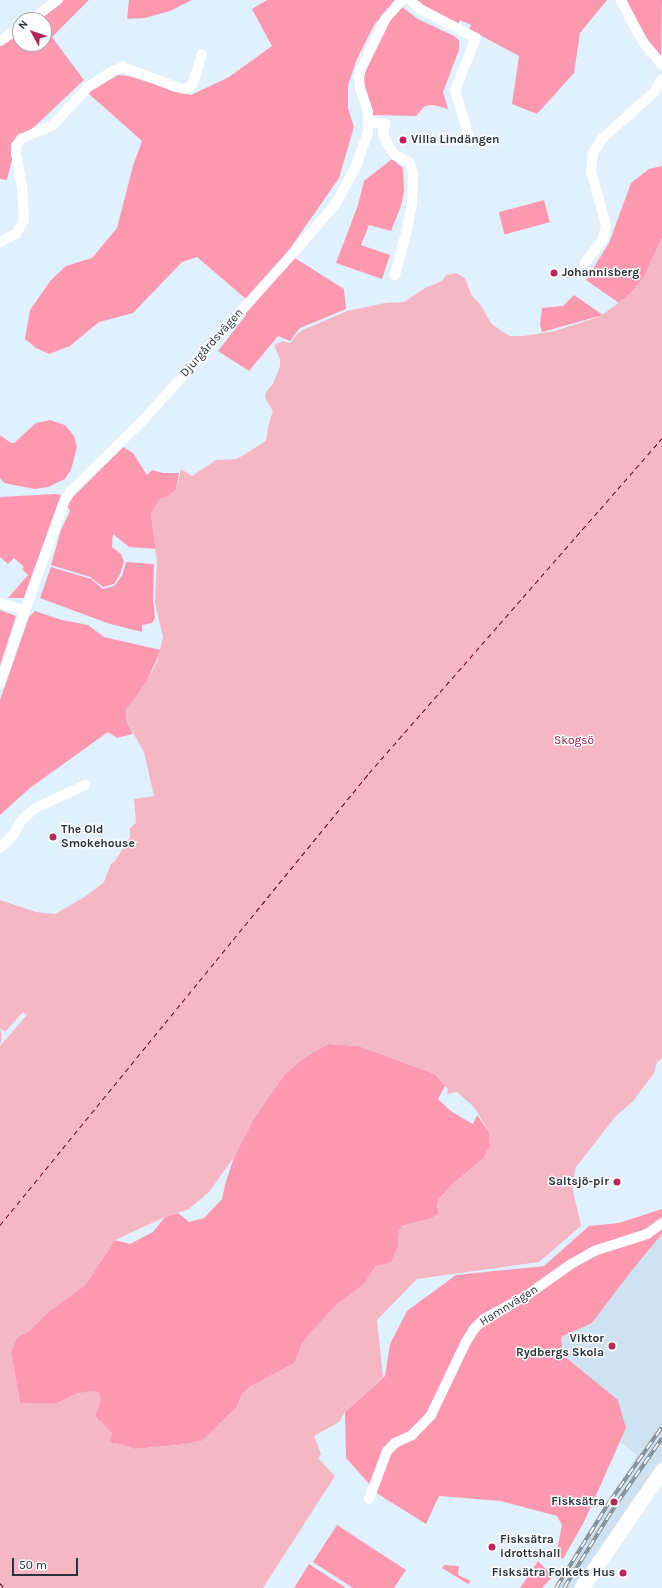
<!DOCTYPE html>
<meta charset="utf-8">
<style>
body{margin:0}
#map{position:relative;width:662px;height:1588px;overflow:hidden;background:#e1f0fd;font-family:Karla,sans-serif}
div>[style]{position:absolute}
.built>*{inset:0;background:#cfe2f2}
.green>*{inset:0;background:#fc99b1;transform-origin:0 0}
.water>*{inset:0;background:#f6b7c4}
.pier>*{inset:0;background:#e1f0fd}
.ferry>*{height:1px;margin-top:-0.5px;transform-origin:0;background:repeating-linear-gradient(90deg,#5a0025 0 5px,transparent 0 9px)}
.street>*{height:10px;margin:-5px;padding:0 5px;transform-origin:5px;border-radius:5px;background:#fff}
.secondary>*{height:15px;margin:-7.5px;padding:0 7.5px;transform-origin:7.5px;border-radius:7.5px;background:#fff}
.rail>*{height:4px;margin-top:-2px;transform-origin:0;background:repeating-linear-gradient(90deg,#fbfbfb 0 8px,#818d97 0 16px);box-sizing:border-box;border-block:1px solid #818d97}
.dots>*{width:11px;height:11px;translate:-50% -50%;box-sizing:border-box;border:2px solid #fbfbfb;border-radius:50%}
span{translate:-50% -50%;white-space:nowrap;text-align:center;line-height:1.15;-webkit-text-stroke:3px #fbfbfb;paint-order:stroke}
.poi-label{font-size:12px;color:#29333b;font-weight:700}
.left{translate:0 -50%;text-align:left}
.right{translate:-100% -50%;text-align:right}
.street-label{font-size:12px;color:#29333b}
.park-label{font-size:12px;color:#941f49}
.north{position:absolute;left:12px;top:12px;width:40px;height:40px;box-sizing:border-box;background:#fbfbfb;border:1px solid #a7abae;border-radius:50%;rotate:310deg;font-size:11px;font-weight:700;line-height:16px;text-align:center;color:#29333b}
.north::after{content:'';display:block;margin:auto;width:14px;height:18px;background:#b5275a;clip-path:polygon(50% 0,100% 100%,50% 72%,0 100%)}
.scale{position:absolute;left:12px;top:1558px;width:66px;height:18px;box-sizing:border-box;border:2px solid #29333b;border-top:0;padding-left:5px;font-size:12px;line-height:14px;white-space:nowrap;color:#29333b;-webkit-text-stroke:3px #fbfbfb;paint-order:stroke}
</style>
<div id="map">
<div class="built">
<i style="clip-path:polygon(662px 1234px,662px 1460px,574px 1588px,554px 1588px,637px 1455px,620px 1442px,626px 1428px,618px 1400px,563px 1355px,561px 1337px,592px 1323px,633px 1269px)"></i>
</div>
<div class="green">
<i style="clip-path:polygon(63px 0,89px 0,52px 37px,84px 80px,16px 144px,7px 180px,0 179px,0 45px,20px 32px,20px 44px,44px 44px,44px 20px,37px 20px)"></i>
<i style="clip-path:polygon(129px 0,192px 0,170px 11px,145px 18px,127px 19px)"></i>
<i style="clip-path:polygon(267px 0,395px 0,374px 25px,357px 59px,348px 85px,348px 108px,354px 127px,339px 178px,287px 253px,344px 289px,346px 309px,300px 328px,290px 341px,278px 336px,249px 371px,218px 351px,246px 315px,246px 299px,197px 257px,182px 262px,133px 313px,99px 322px,70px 346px,49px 354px,36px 348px,25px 339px,30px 310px,51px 280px,66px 266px,92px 258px,117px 228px,133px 166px,142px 141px,88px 93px,118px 75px,128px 76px,191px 95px,229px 77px,272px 46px,252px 9px)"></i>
<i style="clip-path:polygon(414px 0,607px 0,580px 33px,574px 73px,537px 114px,512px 104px,519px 56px,469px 29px,471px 25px,460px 20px,458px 24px,417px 4px)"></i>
<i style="clip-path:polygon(625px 0,662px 0,661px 57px,647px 43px)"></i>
<i style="clip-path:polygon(402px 7px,418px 19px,454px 36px,459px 40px,459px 50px,443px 92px,448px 109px,433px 105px,425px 106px,416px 116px,373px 115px,362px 82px,364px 73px,389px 20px)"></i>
<i style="clip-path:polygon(392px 159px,403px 168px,404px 192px,401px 206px,391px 231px,369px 225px,361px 245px,390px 255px,382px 279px,336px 263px,358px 205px,364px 181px)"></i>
<i style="clip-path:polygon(662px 166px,662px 238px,644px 277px,630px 294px,619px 303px,586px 280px,609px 243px,631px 183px,649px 169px)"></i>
<i style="left:544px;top:200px;width:23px;height:47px;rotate:75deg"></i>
<i style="clip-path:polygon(574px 295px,603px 315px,542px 332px,540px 325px,542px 308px,563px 306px)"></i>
<i style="clip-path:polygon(50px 420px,65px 425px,74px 436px,77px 447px,71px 470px,65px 479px,48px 487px,35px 489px,4px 483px,0 478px,0 435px,11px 443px,14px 443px,36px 423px)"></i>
<i style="clip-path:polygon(123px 447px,133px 453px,147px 475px,152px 470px,163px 473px,179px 473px,176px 490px,167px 497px,160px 499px,151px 514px,156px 549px,129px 547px,113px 534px,112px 547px,121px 554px,124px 562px,120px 574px,114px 584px,103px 587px,90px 577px,51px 565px,61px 530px,70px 511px,67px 506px,73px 497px)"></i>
<i style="clip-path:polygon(55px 494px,61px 495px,24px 598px,8px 598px,28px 575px,22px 569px,24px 567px,14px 558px,8px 564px,0 557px,0 497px)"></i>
<i style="clip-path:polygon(126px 562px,154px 564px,153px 599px,155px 618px,152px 623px,142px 625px,142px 632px,107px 623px,40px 598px,51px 567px,91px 579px,103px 589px,114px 586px,122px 576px)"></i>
<i style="clip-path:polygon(0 610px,16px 616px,0 666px)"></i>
<i style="clip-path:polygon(35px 611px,62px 620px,88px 625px,104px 637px,161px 650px,147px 681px,135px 699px,126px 709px,127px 722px,133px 734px,117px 738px,108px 732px,30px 788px,0 815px,0 700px,29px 617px)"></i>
<i style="clip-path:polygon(328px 1044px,359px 1046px,435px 1074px,445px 1086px,438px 1099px,452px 1112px,473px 1124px,477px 1115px,489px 1132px,490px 1146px,484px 1158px,455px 1182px,440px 1198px,437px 1205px,439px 1214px,432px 1218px,402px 1226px,399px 1232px,398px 1247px,391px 1263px,376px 1266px,365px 1283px,310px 1333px,301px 1346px,295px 1363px,251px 1386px,242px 1394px,237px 1407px,202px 1441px,179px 1445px,134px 1449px,115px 1443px,112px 1444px,110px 1441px,110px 1437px,95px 1416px,101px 1399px,78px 1393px,58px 1403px,29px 1403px,20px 1404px,11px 1352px,17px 1337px,29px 1331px,47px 1313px,85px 1285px,115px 1240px,130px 1244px,153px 1232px,165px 1217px,178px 1213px,189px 1222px,204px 1218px,222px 1199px,225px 1185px,234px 1157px,254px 1118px,285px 1074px,305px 1057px)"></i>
<i style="clip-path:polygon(662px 1209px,662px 1234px,633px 1269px,592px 1323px,561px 1337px,563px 1355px,618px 1400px,626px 1428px,584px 1522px,563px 1559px,556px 1555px,562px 1525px,557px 1516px,501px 1501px,439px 1496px,426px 1524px,378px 1494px,346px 1458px,345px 1412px,385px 1376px,390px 1344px,407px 1311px,456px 1275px,544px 1266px,589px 1226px,619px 1223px)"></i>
<i style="clip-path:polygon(337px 1525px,406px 1570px,394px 1588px,353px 1588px,313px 1562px)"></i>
<i style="clip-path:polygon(538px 1561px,553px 1576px,542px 1588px,520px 1588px)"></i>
<i style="clip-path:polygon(309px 1564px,346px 1588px,294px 1588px)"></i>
<i style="clip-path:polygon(444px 1565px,459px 1566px,458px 1575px,471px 1581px,468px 1584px,442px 1568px)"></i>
</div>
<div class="water">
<i style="clip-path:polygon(evenodd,662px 238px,662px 1058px,657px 1062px,654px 1073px,634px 1100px,615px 1117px,576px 1167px,572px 1186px,581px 1226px,539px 1262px,417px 1279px,377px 1320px,383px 1377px,345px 1412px,339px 1422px,314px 1436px,321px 1454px,318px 1458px,335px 1476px,263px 1588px,0 1588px,0 900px,36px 912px,55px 914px,86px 896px,104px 882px,111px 864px,115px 861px,130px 837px,130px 828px,136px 823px,134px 799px,154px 796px,144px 752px,127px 722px,126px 709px,135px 699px,147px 681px,157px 662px,163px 637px,155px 603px,157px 562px,151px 514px,160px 499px,167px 497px,176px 490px,181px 469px,192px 476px,216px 460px,237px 459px,266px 441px,268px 427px,273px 411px,265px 398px,266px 392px,273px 384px,280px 366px,280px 359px,274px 345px,282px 341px,290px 343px,298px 333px,303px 330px,347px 311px,385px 303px,404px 302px,425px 288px,442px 281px,446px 275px,456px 273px,465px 278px,472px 296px,480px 304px,491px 323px,500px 330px,510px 336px,523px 336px,555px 331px,601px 316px,630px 294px,644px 277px,662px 238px,328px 1044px,359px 1046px,435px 1074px,448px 1089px,447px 1094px,457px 1092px,474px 1107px,489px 1132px,490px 1146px,484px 1158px,455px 1182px,440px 1198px,437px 1205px,439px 1214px,432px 1218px,402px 1226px,399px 1232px,398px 1247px,391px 1263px,376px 1266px,365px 1283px,338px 1303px,310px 1333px,301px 1346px,295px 1363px,251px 1386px,242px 1394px,237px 1407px,202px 1441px,179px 1445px,134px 1449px,115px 1443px,112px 1444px,110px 1441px,112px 1433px,101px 1421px,97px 1420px,95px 1416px,101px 1399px,99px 1393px,94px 1391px,78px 1393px,58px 1403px,29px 1403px,20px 1404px,11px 1352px,17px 1337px,29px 1331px,47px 1313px,85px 1285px,115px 1240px,165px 1217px,189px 1209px,209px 1192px,234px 1157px,254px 1118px,285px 1074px,305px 1057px,328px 1044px)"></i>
</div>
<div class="pier">
<i style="clip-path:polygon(23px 1012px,27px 1015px,0 1046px,2px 1036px,0 1028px,5px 1032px)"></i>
</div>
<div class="ferry">
<i style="left:0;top:1225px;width:583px;rotate:-50.77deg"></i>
<i style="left:369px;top:773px;width:445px;rotate:-48.8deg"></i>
<i style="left:0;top:1583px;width:6px;rotate:51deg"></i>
</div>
<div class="street">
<i style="left:410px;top:0;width:13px;rotate:42deg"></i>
<i style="left:420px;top:9px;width:63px;rotate:27.4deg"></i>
<i style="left:476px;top:38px;width:56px;rotate:112deg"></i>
<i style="left:455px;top:90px;width:53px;rotate:73.6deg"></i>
<i style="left:621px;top:0;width:47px;rotate:62.4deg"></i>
<i style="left:643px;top:42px;width:30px;rotate:50deg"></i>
<i style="left:31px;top:20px;width:34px;rotate:-37deg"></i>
<i style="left:0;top:41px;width:24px;rotate:-33deg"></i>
<i style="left:369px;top:122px;width:16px;rotate:7deg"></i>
<i style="left:385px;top:124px;width:10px;rotate:101deg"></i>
<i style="left:383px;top:134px;width:14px;rotate:65deg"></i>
<i style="left:389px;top:147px;width:10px;rotate:53deg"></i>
<i style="left:395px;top:155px;width:16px;rotate:27deg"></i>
<i style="left:409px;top:162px;width:12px;rotate:70deg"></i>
<i style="left:413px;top:173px;width:30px;rotate:92deg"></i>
<i style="left:412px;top:203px;width:26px;rotate:101deg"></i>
<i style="left:407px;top:229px;width:48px;rotate:104.6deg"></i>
<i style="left:0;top:242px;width:18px;rotate:-27deg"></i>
<i style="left:16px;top:234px;width:16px;rotate:-60deg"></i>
<i style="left:24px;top:220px;width:33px;rotate:-93deg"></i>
<i style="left:22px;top:187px;width:34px;rotate:-100deg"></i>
<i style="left:16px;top:154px;width:8px;rotate:-90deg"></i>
<i style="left:16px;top:146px;width:9px;rotate:-54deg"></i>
<i style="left:21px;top:139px;width:36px;rotate:-24deg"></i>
<i style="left:54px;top:124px;width:50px;rotate:-47.4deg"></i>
<i style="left:88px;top:87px;width:30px;rotate:-33deg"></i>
<i style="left:113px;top:71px;width:11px;rotate:-22deg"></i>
<i style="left:123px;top:67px;width:57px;rotate:20.7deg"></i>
<i style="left:176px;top:87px;width:9px;rotate:13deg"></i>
<i style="left:185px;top:89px;width:5px;rotate:-22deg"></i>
<i style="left:190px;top:87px;width:5px;rotate:-53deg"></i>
<i style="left:193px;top:83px;width:30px;rotate:-73deg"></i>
<i style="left:585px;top:263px;width:30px;rotate:-53deg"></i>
<i style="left:603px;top:239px;width:14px;rotate:-78deg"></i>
<i style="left:606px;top:225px;width:56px;rotate:-105.5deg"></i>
<i style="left:591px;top:171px;width:18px;rotate:-84deg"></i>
<i style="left:593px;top:153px;width:17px;rotate:-57deg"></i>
<i style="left:602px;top:139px;width:70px;rotate:-42.1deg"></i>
<i style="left:654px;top:92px;width:15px;rotate:-58deg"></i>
<i style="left:0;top:603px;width:26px;rotate:16deg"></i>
<i style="left:0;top:684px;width:78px;rotate:-71.3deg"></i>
<i style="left:25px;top:610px;width:115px;rotate:-70.1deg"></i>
<i style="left:64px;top:502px;width:12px;rotate:-59deg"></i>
<i style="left:70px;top:492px;width:107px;rotate:-44.6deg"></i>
<i style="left:146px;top:417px;width:223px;rotate:-48.1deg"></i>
<i style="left:295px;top:251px;width:58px;rotate:-49.2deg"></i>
<i style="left:333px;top:207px;width:15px;rotate:-58deg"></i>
<i style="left:341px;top:194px;width:34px;rotate:-62deg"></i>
<i style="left:357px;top:164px;width:34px;rotate:-71deg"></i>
<i style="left:368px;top:132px;width:20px;rotate:-90deg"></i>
<i style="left:368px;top:112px;width:25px;rotate:-108deg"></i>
<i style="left:360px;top:88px;width:11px;rotate:-95deg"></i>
<i style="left:359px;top:77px;width:8px;rotate:-76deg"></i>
<i style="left:361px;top:69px;width:57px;rotate:-63.9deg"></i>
<i style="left:386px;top:18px;width:24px;rotate:-48deg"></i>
<i style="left:0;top:848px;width:20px;rotate:-45deg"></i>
<i style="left:14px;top:834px;width:15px;rotate:-62deg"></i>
<i style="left:21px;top:821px;width:19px;rotate:-43deg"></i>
<i style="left:35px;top:808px;width:55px;rotate:-24.7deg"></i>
<i style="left:369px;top:1499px;width:51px;rotate:-69.4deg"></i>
<i style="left:387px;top:1451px;width:11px;rotate:-45deg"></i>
<i style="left:395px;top:1443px;width:19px;rotate:-25deg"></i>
<i style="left:412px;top:1435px;width:28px;rotate:-46deg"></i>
<i style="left:431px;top:1415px;width:81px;rotate:-64.4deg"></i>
<i style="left:466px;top:1342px;width:15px;rotate:-58deg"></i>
<i style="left:474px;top:1329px;width:14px;rotate:-45deg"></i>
<i style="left:484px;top:1319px;width:48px;rotate:-28.7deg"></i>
<i style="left:526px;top:1296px;width:55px;rotate:-35.4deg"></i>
<i style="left:571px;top:1264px;width:26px;rotate:-29deg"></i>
<i style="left:594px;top:1251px;width:56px;rotate:-17.8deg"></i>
<i style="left:647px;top:1234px;width:19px;rotate:-36deg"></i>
</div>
<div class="secondary">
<i style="left:581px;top:1588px;width:143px;rotate:-55.5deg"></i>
</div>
<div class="rail">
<i style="left:556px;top:1588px;width:102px;rotate:-58.2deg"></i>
<i style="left:610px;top:1501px;width:90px;rotate:-54.9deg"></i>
<i style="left:564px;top:1588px;width:100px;rotate:-58.1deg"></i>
<i style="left:617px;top:1503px;width:79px;rotate:-55.3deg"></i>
</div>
<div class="dots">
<i style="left:403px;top:140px;background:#b5275a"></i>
<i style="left:554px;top:273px;background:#b5275a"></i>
<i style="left:53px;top:837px;background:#b5275a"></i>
<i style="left:617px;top:1182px;background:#b5275a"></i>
<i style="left:612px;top:1346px;background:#b5275a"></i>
<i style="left:614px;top:1502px;background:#b5275a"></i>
<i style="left:492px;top:1547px;background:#b5275a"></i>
<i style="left:623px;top:1573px;background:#b5275a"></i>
</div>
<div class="poi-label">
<span class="left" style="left:411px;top:140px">Villa Lindängen</span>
<span class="left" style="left:562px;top:273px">Johannisberg</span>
<span class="left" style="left:61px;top:837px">The Old<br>Smokehouse</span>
<span class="right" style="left:609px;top:1182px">Saltsjö-pir</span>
<span class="right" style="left:604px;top:1346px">Viktor<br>Rydbergs Skola</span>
<span class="right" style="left:605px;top:1502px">Fisksätra</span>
<span class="left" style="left:500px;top:1547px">Fisksätra<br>idrottshall</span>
<span class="right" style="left:615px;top:1573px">Fisksätra Folkets Hus</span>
</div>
<div class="street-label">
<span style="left:212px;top:343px;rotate:-48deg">Djurgårdsvägen</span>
<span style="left:509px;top:1306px;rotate:-32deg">Hamnvägen</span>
</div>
<div class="park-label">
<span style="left:574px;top:741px">Skogsö</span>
</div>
<div class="north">N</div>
<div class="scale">50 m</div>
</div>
